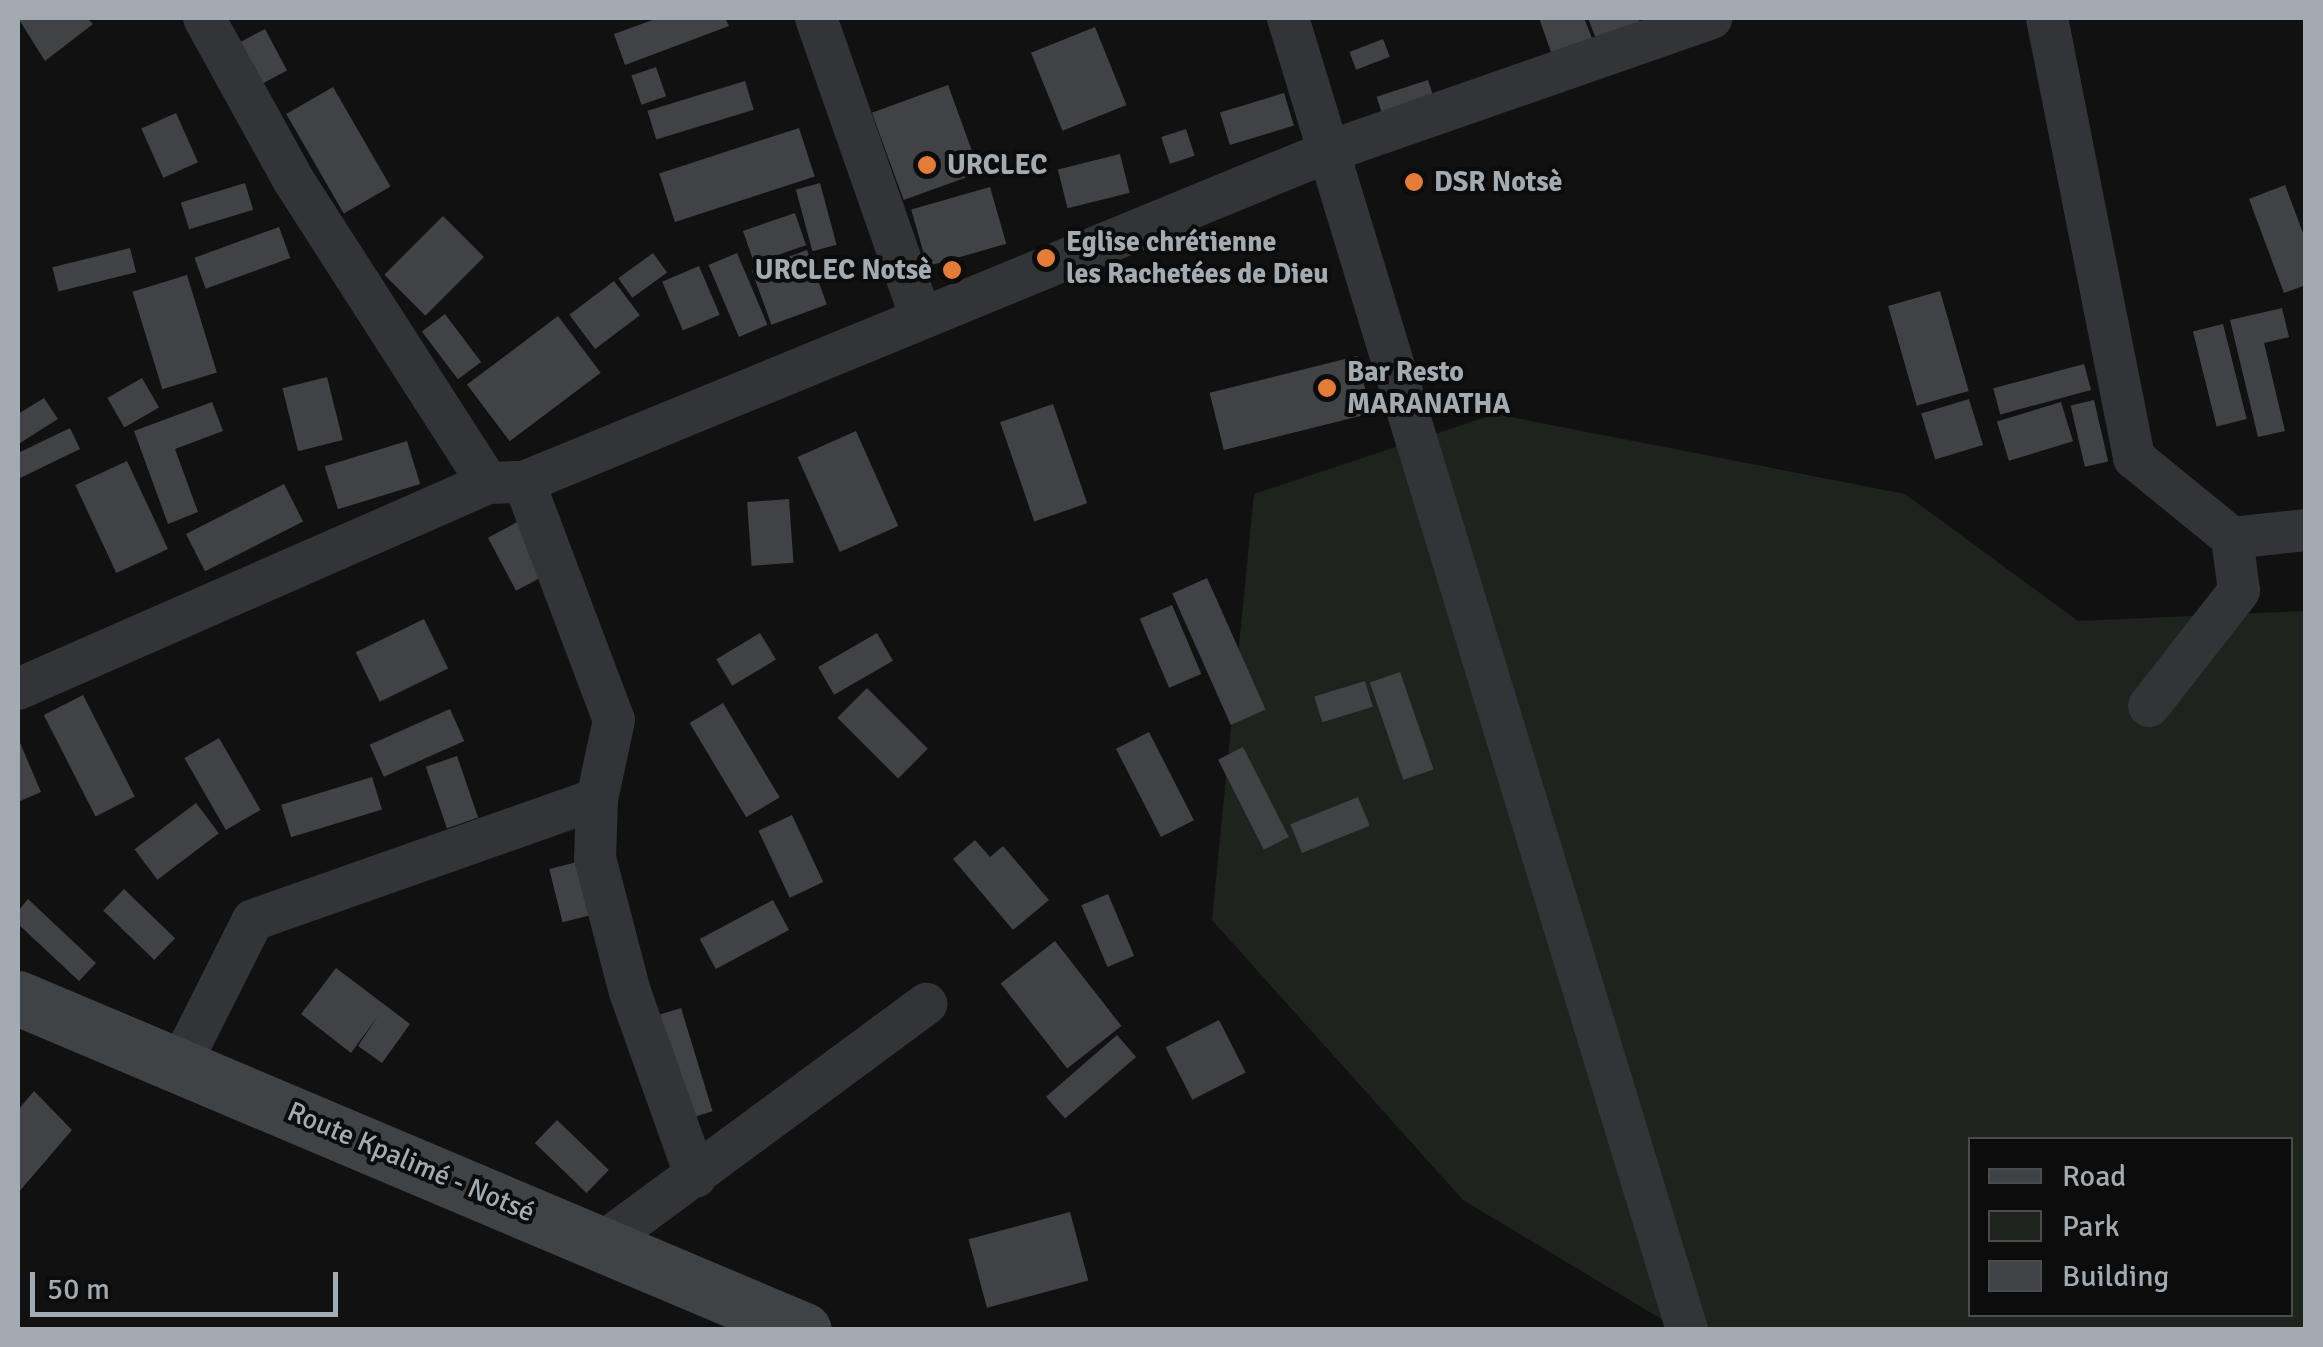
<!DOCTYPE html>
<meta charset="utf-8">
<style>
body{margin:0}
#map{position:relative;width:2323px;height:1347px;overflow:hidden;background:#111112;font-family:Signika,sans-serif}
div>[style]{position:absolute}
.green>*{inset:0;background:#1e241d}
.building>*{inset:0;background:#404245;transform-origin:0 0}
.street>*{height:42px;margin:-21px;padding:0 21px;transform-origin:21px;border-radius:21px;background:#323437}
.secondary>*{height:55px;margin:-27.5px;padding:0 27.5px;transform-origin:27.5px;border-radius:27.5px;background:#404346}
.dots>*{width:28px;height:28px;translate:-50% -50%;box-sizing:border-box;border:5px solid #0c0c0d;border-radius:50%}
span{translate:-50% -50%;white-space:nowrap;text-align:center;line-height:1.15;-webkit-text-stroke:8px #0c0c0d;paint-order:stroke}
.poi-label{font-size:28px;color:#a3abb2;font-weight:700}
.left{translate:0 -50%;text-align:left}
.right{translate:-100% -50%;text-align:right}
.street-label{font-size:28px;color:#a3abb2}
.frame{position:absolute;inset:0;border:20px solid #a3abb2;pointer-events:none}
.legend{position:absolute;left:1968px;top:1137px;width:325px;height:180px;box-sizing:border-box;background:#0c0c0d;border:2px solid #484c4f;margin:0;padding:12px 18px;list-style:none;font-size:30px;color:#a3abb2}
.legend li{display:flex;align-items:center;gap:20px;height:50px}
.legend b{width:50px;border:2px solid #484c4f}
.scale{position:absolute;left:30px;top:1272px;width:308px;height:45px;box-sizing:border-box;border:5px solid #a3abb2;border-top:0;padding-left:12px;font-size:30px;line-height:35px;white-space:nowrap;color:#a3abb2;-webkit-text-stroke:8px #0c0c0d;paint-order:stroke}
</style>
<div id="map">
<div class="green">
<i style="clip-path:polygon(evenodd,1495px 414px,1905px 494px,2078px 621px,2305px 611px,2305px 1329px,1678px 1329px,1463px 1200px,1212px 920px,1254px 494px,1495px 414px,1970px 1140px,2290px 1140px,2290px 1314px,1970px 1314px,1970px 1140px)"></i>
</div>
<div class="building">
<i style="clip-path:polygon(18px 18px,87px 18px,93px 24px,45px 61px)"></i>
<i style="clip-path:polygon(658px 18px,725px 18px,729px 26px,625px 65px,614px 34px)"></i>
<i style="clip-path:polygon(1539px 18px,1584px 18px,1592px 38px,1551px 52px)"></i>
<i style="clip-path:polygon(1588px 18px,1638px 18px,1640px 24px,1596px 39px)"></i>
<i style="left:1095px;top:27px;width:84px;height:69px;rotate:68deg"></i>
<i style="left:265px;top:29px;width:47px;height:30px;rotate:62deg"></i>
<i style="left:1383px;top:39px;width:19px;height:36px;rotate:69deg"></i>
<i style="left:656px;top:67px;width:31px;height:26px;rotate:71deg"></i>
<i style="left:1428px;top:80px;width:20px;height:54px;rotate:72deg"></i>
<i style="left:745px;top:81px;width:30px;height:102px;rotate:73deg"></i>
<i style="left:948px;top:85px;width:93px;height:81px;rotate:70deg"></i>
<i style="left:333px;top:87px;width:115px;height:54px;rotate:60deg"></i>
<i style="left:1284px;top:93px;width:34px;height:67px;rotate:73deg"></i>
<i style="left:176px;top:113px;width:54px;height:38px;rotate:66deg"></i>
<i style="left:799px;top:128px;width:51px;height:147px;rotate:72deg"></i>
<i style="left:1186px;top:129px;width:28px;height:26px;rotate:72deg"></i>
<i style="left:1120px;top:154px;width:40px;height:64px;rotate:76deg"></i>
<i style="left:245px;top:183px;width:28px;height:67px;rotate:73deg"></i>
<i style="left:820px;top:183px;width:64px;height:25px;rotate:75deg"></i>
<i style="clip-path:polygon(2285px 185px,2306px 241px,2306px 285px,2284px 293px,2249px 199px)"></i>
<i style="left:990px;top:187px;width:59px;height:82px;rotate:74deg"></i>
<i style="left:795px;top:213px;width:34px;height:55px;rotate:71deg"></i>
<i style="left:443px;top:216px;width:58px;height:83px;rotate:45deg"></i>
<i style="left:279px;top:227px;width:33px;height:90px;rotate:70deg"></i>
<i style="left:130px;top:248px;width:25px;height:80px;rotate:76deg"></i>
<i style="left:807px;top:250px;width:58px;height:59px;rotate:70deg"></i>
<i style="left:653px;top:253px;width:24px;height:43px;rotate:54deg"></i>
<i style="left:737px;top:253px;width:78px;height:31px;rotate:67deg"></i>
<i style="left:699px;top:266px;width:53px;height:40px;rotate:67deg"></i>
<i style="left:187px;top:275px;width:102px;height:57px;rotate:73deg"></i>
<i style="left:614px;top:281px;width:43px;height:56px;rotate:53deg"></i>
<i style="left:1940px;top:291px;width:104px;height:54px;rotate:74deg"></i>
<i style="clip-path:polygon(2282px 308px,2289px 337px,2264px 343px,2285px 431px,2258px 437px,2230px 320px)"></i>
<i style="left:445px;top:314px;width:60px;height:29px;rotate:53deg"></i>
<i style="left:558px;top:316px;width:71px;height:114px;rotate:53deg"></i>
<i style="left:2223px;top:324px;width:98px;height:31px;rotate:76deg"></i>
<i style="left:1357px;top:356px;width:59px;height:152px;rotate:76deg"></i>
<i style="left:2084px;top:364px;width:27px;height:94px;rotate:75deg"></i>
<i style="left:327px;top:377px;width:65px;height:46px;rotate:76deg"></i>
<i style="left:142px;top:378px;width:34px;height:40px;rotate:60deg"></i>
<i style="clip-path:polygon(44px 398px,58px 419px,20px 443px,18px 414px)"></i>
<i style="left:1969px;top:399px;width:48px;height:50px;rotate:73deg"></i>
<i style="left:2094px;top:400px;width:63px;height:24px;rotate:77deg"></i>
<i style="clip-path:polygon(212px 402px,223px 431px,175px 449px,198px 512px,168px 524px,134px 431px)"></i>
<i style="left:2061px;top:402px;width:41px;height:67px;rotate:73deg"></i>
<i style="left:1053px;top:404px;width:105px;height:56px;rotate:71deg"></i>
<i style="clip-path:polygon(70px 428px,80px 449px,18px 479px,18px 453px)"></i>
<i style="left:856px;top:431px;width:104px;height:64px;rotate:66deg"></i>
<i style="left:407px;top:441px;width:45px;height:86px;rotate:73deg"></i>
<i style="left:127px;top:461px;width:97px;height:57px;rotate:65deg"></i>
<i style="left:284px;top:484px;width:42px;height:110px;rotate:63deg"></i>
<i style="left:789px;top:499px;width:64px;height:42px;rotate:86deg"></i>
<i style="left:525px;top:518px;width:60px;height:42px;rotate:62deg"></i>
<i style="left:1207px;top:578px;width:144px;height:38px;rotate:66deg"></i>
<i style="left:1172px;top:605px;width:75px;height:35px;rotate:67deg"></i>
<i style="left:424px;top:619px;width:55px;height:76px;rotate:64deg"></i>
<i style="left:760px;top:633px;width:31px;height:51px;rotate:59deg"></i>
<i style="left:877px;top:633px;width:32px;height:68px;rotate:60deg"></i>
<i style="left:1400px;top:672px;width:103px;height:32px;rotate:71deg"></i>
<i style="left:1365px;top:681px;width:27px;height:53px;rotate:73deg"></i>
<i style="left:867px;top:688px;width:86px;height:42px;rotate:45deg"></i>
<i style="left:83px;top:695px;width:114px;height:44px;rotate:63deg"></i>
<i style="left:723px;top:703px;width:110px;height:39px;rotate:59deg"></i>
<i style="left:450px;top:709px;width:35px;height:88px;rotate:66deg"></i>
<i style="left:1149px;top:732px;width:99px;height:37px;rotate:63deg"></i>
<i style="clip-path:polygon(18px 738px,41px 792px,18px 802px)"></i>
<i style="left:219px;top:738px;width:83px;height:40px;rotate:60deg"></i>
<i style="left:1243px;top:747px;width:101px;height:28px;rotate:63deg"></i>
<i style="left:457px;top:756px;width:65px;height:33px;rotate:71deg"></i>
<i style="left:372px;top:777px;width:34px;height:95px;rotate:73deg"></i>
<i style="left:1358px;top:797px;width:31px;height:73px;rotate:68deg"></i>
<i style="left:196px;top:803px;width:38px;height:77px;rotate:53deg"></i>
<i style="left:792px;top:815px;width:74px;height:37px;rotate:65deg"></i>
<i style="clip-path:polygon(975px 840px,990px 857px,1003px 846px,1049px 900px,1013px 930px,953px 859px)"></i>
<i style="left:589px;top:859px;width:55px;height:41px;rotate:76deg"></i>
<i style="left:124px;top:889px;width:71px;height:30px;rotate:44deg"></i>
<i style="left:1108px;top:894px;width:67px;height:29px;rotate:67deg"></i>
<i style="clip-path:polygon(28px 899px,96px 963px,79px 981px,18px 924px,18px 911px)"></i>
<i style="left:773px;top:900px;width:34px;height:83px;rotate:62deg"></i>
<i style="left:1055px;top:941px;width:108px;height:69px;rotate:52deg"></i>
<i style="clip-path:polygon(336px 968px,410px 1024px,382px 1063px,358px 1046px,378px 1016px,351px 1053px,301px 1014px)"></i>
<i style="left:681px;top:1008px;width:108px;height:28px;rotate:73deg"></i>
<i style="left:1219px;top:1020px;width:59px;height:60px;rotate:63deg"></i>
<i style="left:1117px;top:1035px;width:29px;height:94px;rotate:49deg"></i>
<i style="clip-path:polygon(34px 1091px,72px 1130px,18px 1193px,18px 1110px)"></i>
<i style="left:557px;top:1120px;width:72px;height:32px;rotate:44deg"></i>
<i style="left:1070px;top:1212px;width:71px;height:105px;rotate:75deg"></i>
</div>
<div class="street">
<i style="left:204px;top:18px;width:186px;rotate:61.1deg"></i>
<i style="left:294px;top:181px;width:359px;rotate:57.3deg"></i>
<i style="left:816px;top:18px;width:315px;rotate:70.7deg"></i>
<i style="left:1288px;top:18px;width:1371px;rotate:73.08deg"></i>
<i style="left:2047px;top:18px;width:449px;rotate:78.8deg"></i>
<i style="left:2134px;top:458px;width:127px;rotate:39.2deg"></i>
<i style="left:2232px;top:538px;width:53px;rotate:82.5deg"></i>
<i style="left:2239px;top:591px;width:146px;rotate:128deg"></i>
<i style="left:524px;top:482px;width:254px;rotate:69.3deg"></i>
<i style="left:614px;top:720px;width:81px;rotate:102.1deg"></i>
<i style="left:597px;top:799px;width:59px;rotate:91.9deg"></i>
<i style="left:595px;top:858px;width:138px;rotate:75.4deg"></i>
<i style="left:630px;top:992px;width:196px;rotate:70.4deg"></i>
<i style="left:2232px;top:538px;width:74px;rotate:-6.2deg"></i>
<i style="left:18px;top:689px;width:513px;rotate:-23.67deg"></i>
<i style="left:488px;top:483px;width:36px;rotate:-2deg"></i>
<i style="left:524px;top:482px;width:871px;rotate:-22.33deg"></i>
<i style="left:1330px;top:151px;width:404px;rotate:-19.2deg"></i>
<i style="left:180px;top:1065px;width:162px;rotate:-63.3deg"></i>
<i style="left:253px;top:920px;width:365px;rotate:-19.4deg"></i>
<i style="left:602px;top:1243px;width:403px;rotate:-36.4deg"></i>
</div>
<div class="secondary">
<i style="left:18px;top:998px;width:853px;rotate:22.9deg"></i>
</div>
<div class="dots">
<i style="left:927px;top:165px;background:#e47b36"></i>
<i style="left:1414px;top:182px;background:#e47b36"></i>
<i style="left:1046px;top:258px;background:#e47b36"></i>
<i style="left:952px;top:270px;background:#e47b36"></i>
<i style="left:1327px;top:388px;background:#e47b36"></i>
</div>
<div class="poi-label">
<span class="left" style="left:947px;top:165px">URCLEC</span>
<span class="left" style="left:1434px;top:182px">DSR Notsè</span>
<span class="left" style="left:1066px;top:258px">Eglise chrétienne<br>les Rachetées de Dieu</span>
<span class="right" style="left:932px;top:270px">URCLEC Notsè</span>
<span class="left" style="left:1347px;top:388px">Bar Resto<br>MARANATHA</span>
</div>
<div class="street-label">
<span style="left:411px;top:1162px;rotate:23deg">Route Kpalimé - Notsé</span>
</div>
<div class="frame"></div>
<ul class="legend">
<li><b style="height:12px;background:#404346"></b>Road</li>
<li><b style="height:28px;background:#1e241d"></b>Park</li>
<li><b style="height:28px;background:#404245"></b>Building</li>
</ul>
<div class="scale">50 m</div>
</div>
